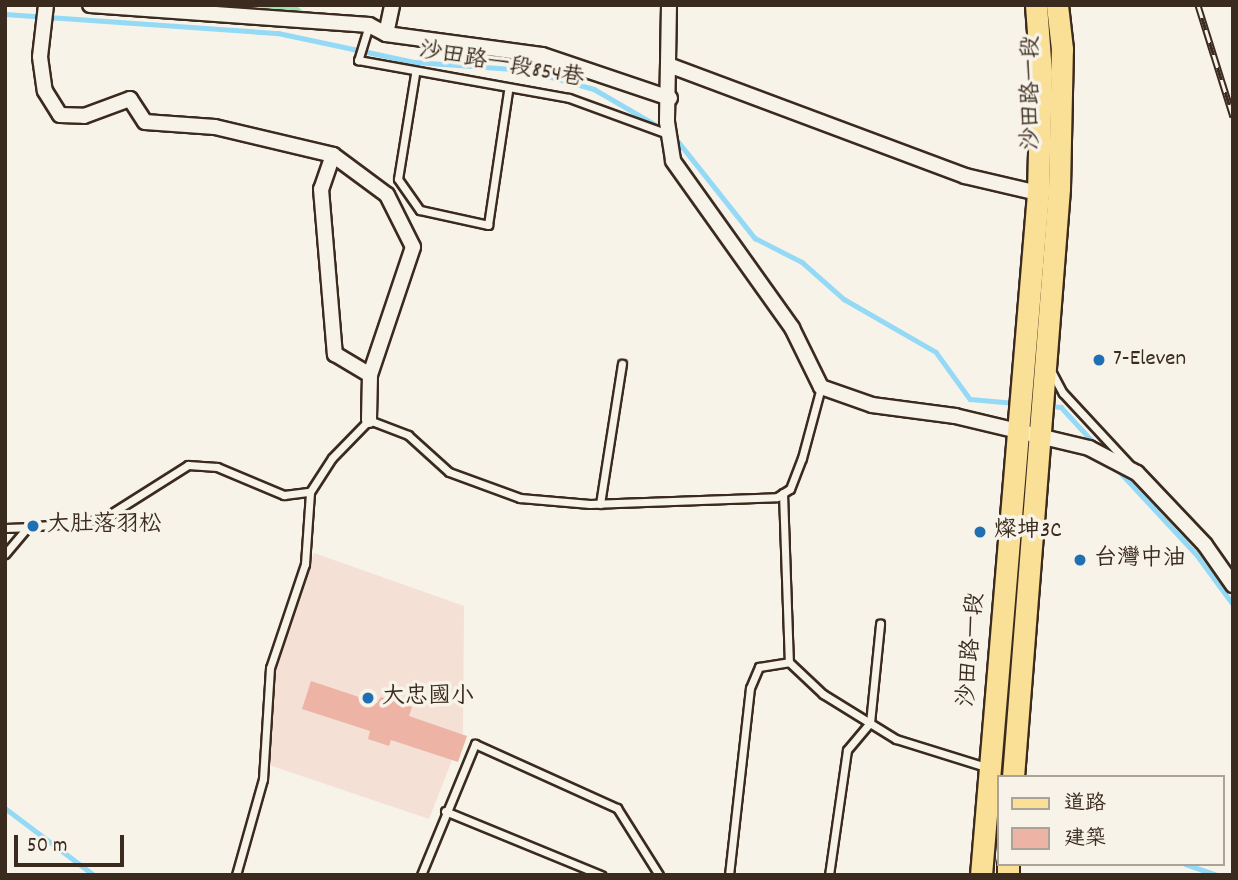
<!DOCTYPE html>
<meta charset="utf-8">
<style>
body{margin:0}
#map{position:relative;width:1238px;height:880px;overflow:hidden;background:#f7f3e8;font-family:Dekko,"LXGW WenKai TC",sans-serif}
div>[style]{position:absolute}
.built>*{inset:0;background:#f4e0d4}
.green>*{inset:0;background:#a0e5b0}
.stream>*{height:4.5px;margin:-2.25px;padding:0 2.25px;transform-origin:2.25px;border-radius:2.25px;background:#94d9f6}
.building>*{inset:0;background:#edb4a6}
.roads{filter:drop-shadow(2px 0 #3b2a1e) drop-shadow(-2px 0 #3b2a1e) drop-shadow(0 2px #3b2a1e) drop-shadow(0 -2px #3b2a1e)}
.service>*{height:7px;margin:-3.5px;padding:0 3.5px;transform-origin:3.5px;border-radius:3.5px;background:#f7f3e8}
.minor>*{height:14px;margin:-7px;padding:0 7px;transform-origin:7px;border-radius:7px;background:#f7f3e8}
.primary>*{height:21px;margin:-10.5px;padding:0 10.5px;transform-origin:10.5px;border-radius:10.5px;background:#fadf96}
.rail>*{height:7px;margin-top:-3.5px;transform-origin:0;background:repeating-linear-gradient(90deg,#f7f3e8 0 13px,#3b2a1e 0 26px);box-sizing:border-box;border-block:2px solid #3b2a1e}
.dots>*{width:19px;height:19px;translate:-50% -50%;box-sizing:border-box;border:4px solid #f7f3e8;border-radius:50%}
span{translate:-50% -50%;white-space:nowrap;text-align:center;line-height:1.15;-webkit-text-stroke:7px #f7f3e8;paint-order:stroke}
.street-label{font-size:23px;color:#3b2a1e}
.poi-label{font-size:23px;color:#3b2a1e}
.left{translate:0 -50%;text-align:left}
.frame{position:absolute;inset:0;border:7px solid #3b2a1e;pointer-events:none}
.legend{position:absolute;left:997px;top:775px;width:228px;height:91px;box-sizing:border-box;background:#f7f3e8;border:2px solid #aca397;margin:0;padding:9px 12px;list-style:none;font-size:21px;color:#3b2a1e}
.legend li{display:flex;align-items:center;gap:14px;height:35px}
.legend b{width:35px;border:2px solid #aca397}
.scale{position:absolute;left:14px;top:835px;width:110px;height:32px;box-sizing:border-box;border:4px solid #3b2a1e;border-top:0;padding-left:9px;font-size:21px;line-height:24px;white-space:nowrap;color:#3b2a1e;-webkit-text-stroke:5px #f7f3e8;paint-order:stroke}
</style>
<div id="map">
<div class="built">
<i style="clip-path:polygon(314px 553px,464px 606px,463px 732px,429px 819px,269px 765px,276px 663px)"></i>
</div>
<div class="green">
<i style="clip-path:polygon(110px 5px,295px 5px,313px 18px)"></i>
</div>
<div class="stream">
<i style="left:5px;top:14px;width:274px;rotate:4deg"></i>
<i style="left:278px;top:33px;width:140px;rotate:12deg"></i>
<i style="left:415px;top:62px;width:111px;rotate:4.1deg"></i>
<i style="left:526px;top:70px;width:71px;rotate:15.6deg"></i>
<i style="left:594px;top:89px;width:80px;rotate:30.1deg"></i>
<i style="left:673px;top:135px;width:132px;rotate:51.5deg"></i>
<i style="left:755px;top:238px;width:53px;rotate:27.1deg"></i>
<i style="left:802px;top:262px;width:56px;rotate:41.4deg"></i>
<i style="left:844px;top:299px;width:106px;rotate:29.9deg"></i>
<i style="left:936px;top:352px;width:58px;rotate:54.1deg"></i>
<i style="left:970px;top:399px;width:45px;rotate:5.1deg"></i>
<i style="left:1048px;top:406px;width:13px;rotate:4deg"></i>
<i style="left:1061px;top:407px;width:52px;rotate:47.4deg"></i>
<i style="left:1118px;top:470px;width:116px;rotate:47.1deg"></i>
<i style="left:1197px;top:555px;width:61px;rotate:53.7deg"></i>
<i style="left:5px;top:808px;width:111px;rotate:37deg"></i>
<i style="left:1185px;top:864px;width:34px;rotate:19deg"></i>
</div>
<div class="building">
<i style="clip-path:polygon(311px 681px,377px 703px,381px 697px,412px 707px,409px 716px,467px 736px,458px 762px,391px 740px,389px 746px,368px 739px,370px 731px,302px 709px)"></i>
</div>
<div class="roads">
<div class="service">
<i style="left:369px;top:25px;width:37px;rotate:107deg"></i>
<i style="left:358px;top:60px;width:214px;rotate:10.2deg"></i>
<i style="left:569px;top:98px;width:105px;rotate:20deg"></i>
<i style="left:415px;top:74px;width:106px;rotate:99.2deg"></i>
<i style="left:398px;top:179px;width:38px;rotate:55deg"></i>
<i style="left:420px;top:210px;width:70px;rotate:12.4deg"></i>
<i style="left:488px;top:225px;width:135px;rotate:-81.5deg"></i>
<i style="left:1050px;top:369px;width:27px;rotate:62deg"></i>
<i style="left:1063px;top:393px;width:97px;rotate:47.1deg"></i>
<i style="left:783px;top:493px;width:169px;rotate:88deg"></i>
<i style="left:789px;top:662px;width:47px;rotate:43.3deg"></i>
<i style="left:823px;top:694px;width:86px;rotate:31.7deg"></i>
<i style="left:896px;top:739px;width:97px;rotate:17.3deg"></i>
<i style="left:600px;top:504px;width:142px;rotate:-81.1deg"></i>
<i style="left:5px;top:528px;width:23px;rotate:-2deg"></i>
<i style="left:5px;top:554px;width:35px;rotate:-50deg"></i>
<i style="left:28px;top:527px;width:73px;rotate:-5.5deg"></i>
<i style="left:101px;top:520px;width:103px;rotate:-32.3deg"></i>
<i style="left:188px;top:465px;width:29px;rotate:4deg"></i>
<i style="left:217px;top:467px;width:73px;rotate:22.7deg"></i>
<i style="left:284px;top:495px;width:26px;rotate:-7deg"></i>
<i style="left:445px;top:811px;width:169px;rotate:22.3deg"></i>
<i style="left:236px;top:875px;width:100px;rotate:-74.3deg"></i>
<i style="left:263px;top:779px;width:111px;rotate:-86.4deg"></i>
<i style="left:270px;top:668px;width:110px;rotate:-71.4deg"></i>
<i style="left:305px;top:564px;width:72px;rotate:-86deg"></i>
<i style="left:310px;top:492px;width:40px;rotate:-57.1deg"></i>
<i style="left:332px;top:458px;width:53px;rotate:-45.8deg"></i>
<i style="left:369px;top:420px;width:42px;rotate:21deg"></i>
<i style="left:408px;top:435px;width:55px;rotate:42.1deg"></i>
<i style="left:449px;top:472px;width:76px;rotate:20.1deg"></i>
<i style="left:520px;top:498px;width:70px;rotate:4.9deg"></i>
<i style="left:590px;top:504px;width:187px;rotate:-2.1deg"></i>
<i style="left:777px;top:497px;width:15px;rotate:-32deg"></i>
<i style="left:790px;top:489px;width:33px;rotate:-69deg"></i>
<i style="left:802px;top:458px;width:73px;rotate:-75deg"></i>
<i style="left:421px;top:875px;width:142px;rotate:-67.6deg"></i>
<i style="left:475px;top:744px;width:156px;rotate:24.3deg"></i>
<i style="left:617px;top:808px;width:79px;rotate:57.9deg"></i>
<i style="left:729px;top:875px;width:188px;rotate:-83.6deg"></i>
<i style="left:750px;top:688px;width:23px;rotate:-67deg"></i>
<i style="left:759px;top:667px;width:30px;rotate:-9deg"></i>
<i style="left:829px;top:875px;width:126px;rotate:-81.8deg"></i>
<i style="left:847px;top:750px;width:35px;rotate:-50deg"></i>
<i style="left:870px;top:723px;width:100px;rotate:-84.2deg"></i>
</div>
<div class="minor">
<i style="left:46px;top:5px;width:52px;rotate:96.6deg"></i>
<i style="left:40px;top:57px;width:34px;rotate:82deg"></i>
<i style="left:45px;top:91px;width:28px;rotate:58deg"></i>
<i style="left:60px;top:115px;width:24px;rotate:2deg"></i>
<i style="left:84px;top:116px;width:49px;rotate:-20.3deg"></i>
<i style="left:130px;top:99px;width:27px;rotate:57deg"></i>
<i style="left:145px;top:122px;width:70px;rotate:4.1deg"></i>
<i style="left:215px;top:127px;width:121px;rotate:13.3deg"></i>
<i style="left:333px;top:155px;width:67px;rotate:36.5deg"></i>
<i style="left:387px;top:195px;width:58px;rotate:63.4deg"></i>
<i style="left:413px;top:247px;width:135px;rotate:108.6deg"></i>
<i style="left:370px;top:375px;width:45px;rotate:91.3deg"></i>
<i style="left:90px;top:5px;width:280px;rotate:4.1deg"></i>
<i style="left:369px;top:25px;width:19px;rotate:28deg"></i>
<i style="left:386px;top:34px;width:157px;rotate:7.7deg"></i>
<i style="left:542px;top:55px;width:135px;rotate:18.6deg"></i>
<i style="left:669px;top:5px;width:117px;rotate:91deg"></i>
<i style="left:667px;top:122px;width:39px;rotate:81deg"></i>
<i style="left:673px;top:161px;width:205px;rotate:54.5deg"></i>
<i style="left:792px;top:328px;width:66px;rotate:63.8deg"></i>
<i style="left:821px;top:387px;width:54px;rotate:19.4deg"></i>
<i style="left:872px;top:405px;width:84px;rotate:7.5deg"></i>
<i style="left:955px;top:416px;width:138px;rotate:13.4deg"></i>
<i style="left:1089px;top:448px;width:54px;rotate:27.5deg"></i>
<i style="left:1137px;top:473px;width:99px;rotate:46.6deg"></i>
<i style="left:1205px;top:545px;width:49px;rotate:55deg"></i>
<i style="left:386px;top:34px;width:30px;rotate:-78deg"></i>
<i style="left:671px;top:66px;width:314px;rotate:20.5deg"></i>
<i style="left:965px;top:176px;width:75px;rotate:13.1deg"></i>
<i style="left:333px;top:155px;width:36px;rotate:109deg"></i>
<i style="left:321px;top:189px;width:166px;rotate:85.2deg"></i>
<i style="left:335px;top:354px;width:41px;rotate:31deg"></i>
</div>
<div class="primary">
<i style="left:1013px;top:777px;width:591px;rotate:-85.53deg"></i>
<i style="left:1059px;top:188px;width:139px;rotate:-88.8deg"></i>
<i style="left:1062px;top:49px;width:44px;rotate:-96.5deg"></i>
<i style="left:981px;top:875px;width:684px;rotate:-85.22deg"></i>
<i style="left:1038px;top:193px;width:120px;rotate:-88.6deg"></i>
<i style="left:1041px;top:73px;width:68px;rotate:-94.2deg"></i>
<i style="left:1008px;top:875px;width:11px;rotate:-90deg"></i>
</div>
</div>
<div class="rail">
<i style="left:1198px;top:5px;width:117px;rotate:72.6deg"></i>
</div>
<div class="dots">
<i style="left:1099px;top:360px;background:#1f6fb2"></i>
<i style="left:33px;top:526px;background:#1f6fb2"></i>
<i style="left:980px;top:532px;background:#1f6fb2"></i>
<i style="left:1080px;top:560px;background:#1f6fb2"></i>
<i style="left:368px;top:698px;background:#1f6fb2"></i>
</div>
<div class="street-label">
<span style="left:501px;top:66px;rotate:10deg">沙田路一段854巷</span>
<span style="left:1033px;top:93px;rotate:-90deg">沙田路一段</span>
<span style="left:973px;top:650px;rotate:-85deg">沙田路一段</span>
</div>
<div class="poi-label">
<span class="left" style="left:1113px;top:360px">7-Eleven</span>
<span class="left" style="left:47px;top:526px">大肚落羽松</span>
<span class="left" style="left:994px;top:532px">燦坤3C</span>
<span class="left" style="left:1094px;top:560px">台灣中油</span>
<span class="left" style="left:382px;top:698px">大忠國小</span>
</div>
<div class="frame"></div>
<ul class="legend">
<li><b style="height:9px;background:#fadf96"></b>道路</li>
<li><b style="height:19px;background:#edb4a6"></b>建築</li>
</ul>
<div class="scale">50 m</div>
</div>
